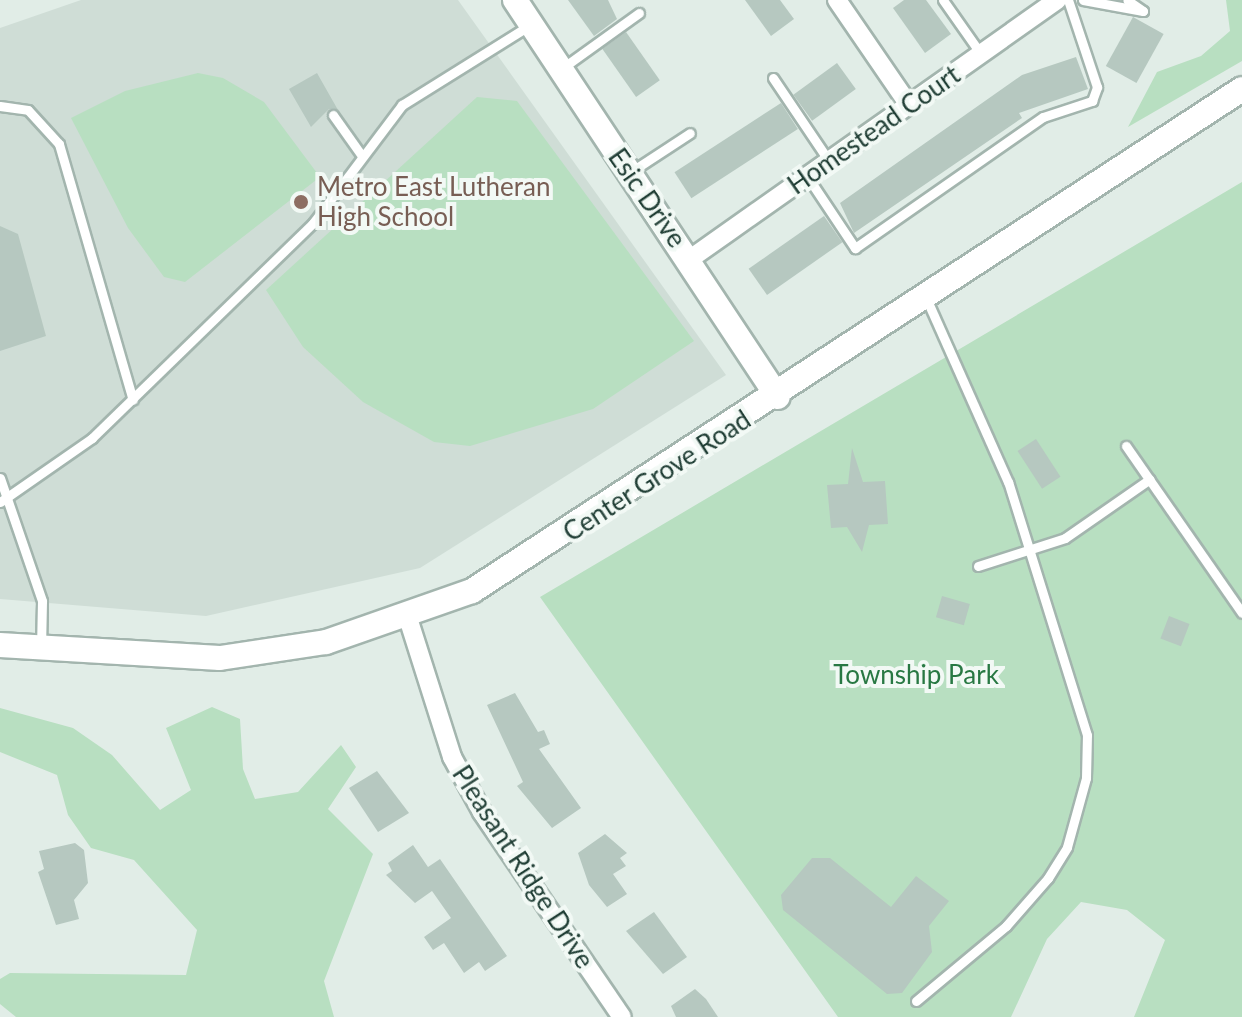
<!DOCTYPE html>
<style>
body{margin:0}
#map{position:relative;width:1242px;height:1017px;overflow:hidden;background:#e1ede7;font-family:Lato,sans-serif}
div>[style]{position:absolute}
.built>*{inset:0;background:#cfddd6}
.green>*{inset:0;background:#b8dfc1}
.building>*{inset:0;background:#b6c8c0;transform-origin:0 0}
.roads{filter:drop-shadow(2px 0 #a3b5ae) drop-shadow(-2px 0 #a3b5ae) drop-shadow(0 2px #a3b5ae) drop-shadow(0 -2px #a3b5ae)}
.lane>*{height:9px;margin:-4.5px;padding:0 4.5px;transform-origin:4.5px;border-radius:4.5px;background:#fff}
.street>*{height:18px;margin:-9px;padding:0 9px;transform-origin:9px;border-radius:9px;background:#fff}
.secondary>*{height:24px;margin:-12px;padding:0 12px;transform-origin:12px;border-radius:12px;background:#fff}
.dots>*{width:22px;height:22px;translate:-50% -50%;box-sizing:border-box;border:4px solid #f2f9f5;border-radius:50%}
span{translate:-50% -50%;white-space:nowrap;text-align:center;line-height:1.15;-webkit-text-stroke:8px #f2f9f5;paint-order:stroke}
.street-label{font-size:26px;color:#203e35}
.education-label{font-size:26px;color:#785e54}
.left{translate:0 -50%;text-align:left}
.park-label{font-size:26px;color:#287843}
</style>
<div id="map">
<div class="built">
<i style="clip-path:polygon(81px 0,458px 0,726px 375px,420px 568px,206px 616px,0 599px,0 28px)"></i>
</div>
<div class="green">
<i style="clip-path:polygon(1226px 0,1242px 0,1242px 61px,1128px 127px,1157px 72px,1201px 56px,1230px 31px)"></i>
<i style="clip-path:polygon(198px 73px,223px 78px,264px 102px,320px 177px,185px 282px,164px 277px,128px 228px,71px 118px,125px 91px)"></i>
<i style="clip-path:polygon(477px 97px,517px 101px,694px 341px,593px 409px,470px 446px,434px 442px,363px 402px,303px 347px,266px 290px)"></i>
<i style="clip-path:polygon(1242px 182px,1242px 1017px,1134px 1017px,1165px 940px,1127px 910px,1081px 902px,1047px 939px,1011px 1017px,838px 1017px,540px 597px)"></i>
<i style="clip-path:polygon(212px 707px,240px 719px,243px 769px,255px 799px,298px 792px,341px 745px,356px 767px,328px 809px,373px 854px,324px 981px,334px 1017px,16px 1017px,0 1004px,0 979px,10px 973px,186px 975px,197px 930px,134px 860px,91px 848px,68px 815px,57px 775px,0 752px,0 708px,73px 728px,112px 755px,160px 810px,191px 790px,166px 728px)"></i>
</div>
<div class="building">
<i style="clip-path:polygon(568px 0,608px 0,617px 19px,594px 36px)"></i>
<i style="clip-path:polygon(745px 0,780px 0,794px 19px,771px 36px)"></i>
<i style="clip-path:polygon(904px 0,926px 0,951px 34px,925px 53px,893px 8px)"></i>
<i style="left:1133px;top:17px;width:35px;height:56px;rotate:29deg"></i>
<i style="left:626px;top:32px;width:59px;height:29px;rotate:55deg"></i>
<i style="clip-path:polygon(1076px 57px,1088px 89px,1019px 113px,1022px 118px,854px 233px,840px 203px,1022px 75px)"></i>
<i style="left:837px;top:63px;width:32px;height:54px;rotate:54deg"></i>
<i style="clip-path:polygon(317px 73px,338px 110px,329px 109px,311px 127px,289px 89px)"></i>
<i style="left:781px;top:103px;width:31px;height:127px;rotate:57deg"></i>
<i style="left:824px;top:216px;width:32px;height:92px;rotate:55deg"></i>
<i style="clip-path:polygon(0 226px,18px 234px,46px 336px,0 351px)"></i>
<i style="left:1036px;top:439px;width:45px;height:22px;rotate:57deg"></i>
<i style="clip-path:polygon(852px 448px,863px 482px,885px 481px,888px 524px,869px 525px,862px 552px,847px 527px,831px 528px,827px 485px,848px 484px)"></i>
<i style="left:942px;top:596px;width:29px;height:22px;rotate:16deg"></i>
<i style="left:1169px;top:616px;width:22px;height:24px;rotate:21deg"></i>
<i style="clip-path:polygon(515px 693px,538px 732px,544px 730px,550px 744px,539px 749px,581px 808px,552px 828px,517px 786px,523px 782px,487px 705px)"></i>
<i style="clip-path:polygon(377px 771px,409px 813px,378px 832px,349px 788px)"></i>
<i style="clip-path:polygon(605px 834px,627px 853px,620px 858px,626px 866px,613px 874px,627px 894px,607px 907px,589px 885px,578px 853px)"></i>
<i style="clip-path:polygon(75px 843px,84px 850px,88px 883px,74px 900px,79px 919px,56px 925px,38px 872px,44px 869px,39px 851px)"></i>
<i style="clip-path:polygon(413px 845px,428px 867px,440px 859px,507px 956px,485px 971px,479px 962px,464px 973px,444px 943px,433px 950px,424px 937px,451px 918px,432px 891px,415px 903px,386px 875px,392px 871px,388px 863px)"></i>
<i style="clip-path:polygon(812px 858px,830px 858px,891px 907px,916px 876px,949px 901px,929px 926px,932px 952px,902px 993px,887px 994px,783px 910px,781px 895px)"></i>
<i style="clip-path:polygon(654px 912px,687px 957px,663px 974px,626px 931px)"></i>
<i style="clip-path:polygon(695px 989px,706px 999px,718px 1017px,676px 1017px,671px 1006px)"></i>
</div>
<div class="roads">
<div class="lane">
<i style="left:943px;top:0;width:66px;rotate:54.9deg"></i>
<i style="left:1083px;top:0;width:61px;rotate:10.4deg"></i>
<i style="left:1143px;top:11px;width:19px;rotate:-145deg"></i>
<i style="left:561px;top:69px;width:96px;rotate:-35.7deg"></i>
<i style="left:773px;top:78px;width:100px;rotate:56deg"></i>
<i style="left:0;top:106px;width:28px;rotate:8deg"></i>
<i style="left:28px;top:110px;width:46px;rotate:47.6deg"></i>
<i style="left:59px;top:144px;width:266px;rotate:73.9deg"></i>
<i style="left:333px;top:115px;width:50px;rotate:54.7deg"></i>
<i style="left:632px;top:171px;width:69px;rotate:-33.2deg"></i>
<i style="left:807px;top:176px;width:87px;rotate:56.3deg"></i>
<i style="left:855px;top:248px;width:229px;rotate:-34.9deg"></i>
<i style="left:1043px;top:117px;width:52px;rotate:-18.1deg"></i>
<i style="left:1092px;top:101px;width:15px;rotate:-70deg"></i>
<i style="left:1097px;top:87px;width:92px;rotate:-108.4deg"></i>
<i style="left:1126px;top:446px;width:203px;rotate:55.2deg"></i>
<i style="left:0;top:478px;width:130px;rotate:71.1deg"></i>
<i style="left:42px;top:601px;width:46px;rotate:91.2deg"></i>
<i style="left:0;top:502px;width:112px;rotate:-34.8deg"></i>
<i style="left:92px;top:438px;width:308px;rotate:-44.2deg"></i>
<i style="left:313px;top:223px;width:148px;rotate:-53deg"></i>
<i style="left:402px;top:105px;width:151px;rotate:-32deg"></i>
<i style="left:978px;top:566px;width:91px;rotate:-17.8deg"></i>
<i style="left:1065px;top:538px;width:103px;rotate:-34.8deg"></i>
<i style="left:916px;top:1001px;width:117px;rotate:-39.8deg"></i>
<i style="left:1006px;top:926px;width:64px;rotate:-48.8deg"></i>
<i style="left:1048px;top:878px;width:36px;rotate:-58deg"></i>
<i style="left:1067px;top:847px;width:72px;rotate:-74.6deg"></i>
<i style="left:1086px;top:778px;width:43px;rotate:-88.7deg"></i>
<i style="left:1087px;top:735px;width:265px;rotate:-107.3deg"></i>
<i style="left:1008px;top:482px;width:199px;rotate:-114deg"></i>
</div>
<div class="street">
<i style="left:837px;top:0;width:127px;rotate:55.6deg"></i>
<i style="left:690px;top:259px;width:449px;rotate:-35.2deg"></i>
<i style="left:408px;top:618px;width:146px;rotate:72.4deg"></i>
<i style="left:452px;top:757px;width:63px;rotate:61.4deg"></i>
<i style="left:482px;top:812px;width:248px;rotate:55.7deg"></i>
</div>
<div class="secondary">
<i style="left:515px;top:0;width:476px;rotate:56.5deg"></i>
<i style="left:0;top:645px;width:220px;rotate:3.4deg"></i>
<i style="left:220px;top:658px;width:107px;rotate:-8.6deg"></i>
<i style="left:326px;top:642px;width:155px;rotate:-19.3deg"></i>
<i style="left:472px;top:591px;width:919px;rotate:-33.1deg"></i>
</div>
</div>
<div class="dots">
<i style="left:301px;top:202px;background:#8d6e63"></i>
</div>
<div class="street-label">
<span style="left:874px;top:130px;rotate:-35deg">Homestead Court</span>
<span style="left:647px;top:198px;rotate:55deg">Esic Drive</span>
<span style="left:657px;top:476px;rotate:-33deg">Center Grove Road</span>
<span style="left:523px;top:867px;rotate:57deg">Pleasant Ridge Drive</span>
</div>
<div class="education-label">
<span class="left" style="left:317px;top:202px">Metro East Lutheran<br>High School</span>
</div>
<div class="park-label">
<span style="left:916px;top:675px">Township Park</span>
</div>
</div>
